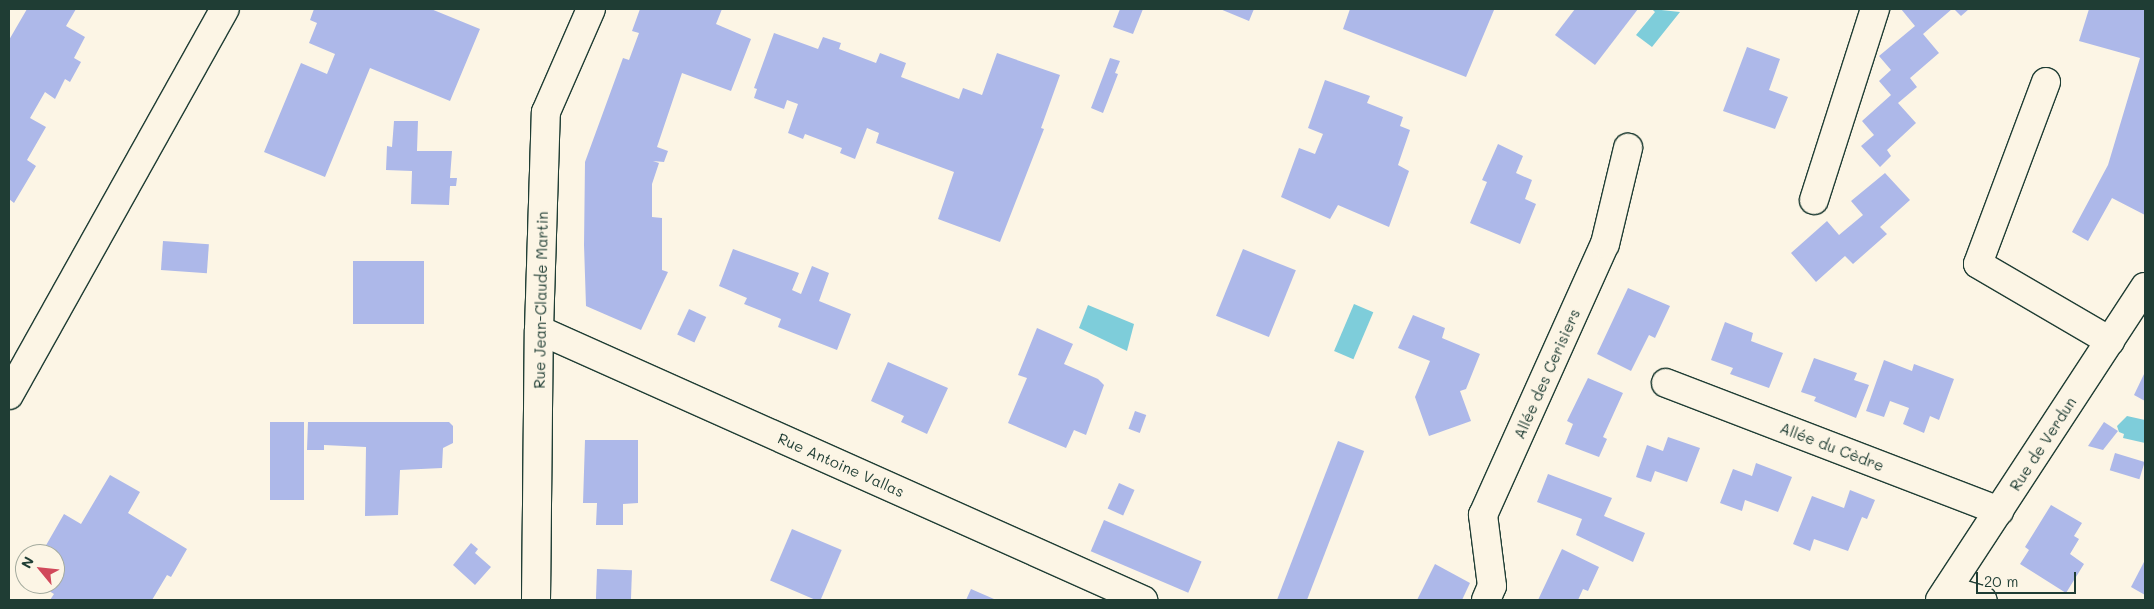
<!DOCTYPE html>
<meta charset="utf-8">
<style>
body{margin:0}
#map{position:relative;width:2154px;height:609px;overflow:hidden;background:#fcf5e5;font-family:Mali,sans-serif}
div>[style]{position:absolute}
.water>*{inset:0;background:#7ecdda;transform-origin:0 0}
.building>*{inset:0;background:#adb8e9;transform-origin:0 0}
.roads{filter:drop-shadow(1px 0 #1f3d34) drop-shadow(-1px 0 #1f3d34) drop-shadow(0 1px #1f3d34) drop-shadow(0 -1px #1f3d34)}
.minor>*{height:28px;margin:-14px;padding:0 14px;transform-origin:14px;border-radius:14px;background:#fcf5e5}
span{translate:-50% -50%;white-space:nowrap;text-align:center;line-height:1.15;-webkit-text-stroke:4px #fcf5e5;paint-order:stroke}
.street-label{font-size:15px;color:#1f3d34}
.frame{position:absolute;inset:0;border:10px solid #1f3d34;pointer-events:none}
.north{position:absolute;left:15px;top:544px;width:50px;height:50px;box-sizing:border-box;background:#fcf5e5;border:1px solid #a4ab9e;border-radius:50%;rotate:298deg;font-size:14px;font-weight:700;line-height:20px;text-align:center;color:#1f3d34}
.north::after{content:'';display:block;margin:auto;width:18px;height:22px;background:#d1495b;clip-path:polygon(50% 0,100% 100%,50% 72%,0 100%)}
.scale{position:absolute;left:1976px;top:572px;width:100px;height:22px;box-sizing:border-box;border:2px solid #1f3d34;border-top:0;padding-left:6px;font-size:15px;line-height:18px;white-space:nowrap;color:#1f3d34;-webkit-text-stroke:4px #fcf5e5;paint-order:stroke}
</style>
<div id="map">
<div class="water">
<i style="clip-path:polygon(1652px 9px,1680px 12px,1652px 47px,1636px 35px,1655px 12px)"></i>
<i style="left:1354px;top:304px;width:21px;height:51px;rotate:23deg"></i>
<i style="clip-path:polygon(1088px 305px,1134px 324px,1127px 351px,1079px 328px)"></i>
<i style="clip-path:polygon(2127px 416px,2145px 420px,2145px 443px,2123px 438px,2124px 434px,2119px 432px,2117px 426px)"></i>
</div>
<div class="building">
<i style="clip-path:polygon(27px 9px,76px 9px,66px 26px,85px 37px,74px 58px,81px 62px,70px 82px,65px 79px,55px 99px,45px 92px,30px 118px,46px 127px,27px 160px,36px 166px,14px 203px,9px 199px,9px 40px)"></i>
<i style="clip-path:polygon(314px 9px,431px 9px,480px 29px,450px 101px,370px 68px,325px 177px,264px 152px,301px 63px,327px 74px,335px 54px,309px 43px,317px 23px,310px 20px)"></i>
<i style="clip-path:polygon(640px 9px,722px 9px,716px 24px,751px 39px,731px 91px,682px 73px,657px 147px,668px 151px,664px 162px,653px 161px,659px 163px,652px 184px,652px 217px,662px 218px,662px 270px,668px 272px,641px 330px,586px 306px,584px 245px,585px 162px,623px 58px,629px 60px,639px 33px,632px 31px)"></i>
<i style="clip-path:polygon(1120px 9px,1143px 9px,1133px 34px,1113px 27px)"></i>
<i style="clip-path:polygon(1220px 9px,1254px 9px,1249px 21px)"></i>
<i style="clip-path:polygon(1350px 9px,1489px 9px,1494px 10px,1466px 77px,1343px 29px)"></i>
<i style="clip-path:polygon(1575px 9px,1638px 9px,1595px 65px,1555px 35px)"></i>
<i style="clip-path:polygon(1901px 9px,1952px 9px,1923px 34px,1939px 53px,1910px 78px,1917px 87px,1898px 103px,1916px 123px,1887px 150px,1891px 156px,1880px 167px,1861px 146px,1874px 135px,1862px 121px,1891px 95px,1879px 81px,1891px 70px,1879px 56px,1915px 26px)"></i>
<i style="clip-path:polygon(1954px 9px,1969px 9px,1961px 16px)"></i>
<i style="clip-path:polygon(2089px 9px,2145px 9px,2145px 215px,2112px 198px,2088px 241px,2072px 232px,2108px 165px,2140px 58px,2079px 41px)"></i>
<i style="clip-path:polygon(774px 33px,818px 49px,823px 37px,841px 43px,839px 49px,876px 63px,880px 53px,906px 63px,901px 77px,959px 99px,963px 88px,982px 95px,997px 53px,1060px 75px,1041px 128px,1044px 129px,1000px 242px,938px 219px,954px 172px,876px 143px,879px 133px,867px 128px,855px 159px,840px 153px,842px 148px,805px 134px,803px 139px,788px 133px,798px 104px,787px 100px,784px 109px,754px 98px,757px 89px,754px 88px)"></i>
<i style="clip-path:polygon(1747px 47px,1780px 59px,1769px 90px,1788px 97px,1775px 129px,1723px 111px)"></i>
<i style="clip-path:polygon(1110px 58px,1120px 61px,1115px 73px,1118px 74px,1103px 113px,1091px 108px)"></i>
<i style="clip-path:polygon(1325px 80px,1370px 96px,1367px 103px,1403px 117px,1400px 126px,1410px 130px,1398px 165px,1409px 171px,1389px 227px,1338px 205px,1330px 219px,1281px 197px,1299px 148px,1315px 154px,1323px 134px,1308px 128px)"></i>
<i style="clip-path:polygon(394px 121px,418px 121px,417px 151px,452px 151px,450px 178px,457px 178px,456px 186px,450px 186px,449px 205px,411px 204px,412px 171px,386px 170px,387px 146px,392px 147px)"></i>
<i style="clip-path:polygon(1498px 144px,1523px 156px,1516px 173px,1532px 180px,1525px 199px,1536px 204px,1520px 244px,1470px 223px,1487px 182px,1482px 180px)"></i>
<i style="clip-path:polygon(1885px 173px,1910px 200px,1880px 227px,1887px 234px,1853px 264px,1845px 256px,1816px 282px,1791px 253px,1827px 221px,1839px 235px,1863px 215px,1851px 201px)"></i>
<i style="left:163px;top:241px;width:46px;height:29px;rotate:4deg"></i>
<i style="clip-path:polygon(733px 249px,799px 273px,792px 290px,801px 294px,812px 266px,829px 273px,819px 301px,851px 314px,837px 350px,778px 327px,781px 319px,744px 304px,747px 298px,719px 286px)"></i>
<i style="left:1243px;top:249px;width:57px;height:72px;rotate:22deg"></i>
<i style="left:424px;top:261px;width:63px;height:71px;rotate:90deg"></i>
<i style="clip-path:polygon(1628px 288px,1670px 306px,1655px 338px,1649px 335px,1631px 371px,1597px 354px)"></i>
<i style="left:689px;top:309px;width:19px;height:28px;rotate:25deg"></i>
<i style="clip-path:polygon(1413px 315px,1445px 328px,1442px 338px,1480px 354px,1466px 389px,1460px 391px,1471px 421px,1429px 436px,1415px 397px,1430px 361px,1398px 348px)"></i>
<i style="clip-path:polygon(1725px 322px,1753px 333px,1751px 341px,1783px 353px,1769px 388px,1730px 374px,1733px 368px,1711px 360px)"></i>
<i style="clip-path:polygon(1037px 328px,1073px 344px,1064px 364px,1098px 379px,1104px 385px,1086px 435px,1074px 430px,1066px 448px,1008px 423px,1027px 378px,1018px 375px)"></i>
<i style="clip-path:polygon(1814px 358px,1857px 373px,1854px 380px,1869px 385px,1856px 418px,1814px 401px,1816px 397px,1801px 392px)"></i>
<i style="clip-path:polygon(1884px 360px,1912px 371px,1914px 364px,1954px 379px,1939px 420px,1930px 416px,1924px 433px,1903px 424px,1909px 408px,1890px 401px,1884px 417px,1866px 411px)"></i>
<i style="clip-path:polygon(888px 362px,948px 388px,927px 434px,901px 422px,904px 416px,871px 401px)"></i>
<i style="clip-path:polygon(2145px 372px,2145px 401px,2134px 395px)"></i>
<i style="clip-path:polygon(1588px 378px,1623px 393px,1603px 437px,1607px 439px,1599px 457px,1565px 444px,1573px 424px,1567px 421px)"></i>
<i style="left:1135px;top:411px;width:12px;height:19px;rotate:20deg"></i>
<i style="left:270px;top:422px;width:34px;height:78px"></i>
<i style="clip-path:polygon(308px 422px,449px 422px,453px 426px,453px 443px,443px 448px,442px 468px,400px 470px,398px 515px,365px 516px,366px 447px,324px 445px,324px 450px,307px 450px)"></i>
<i style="clip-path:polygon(2104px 422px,2118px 431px,2103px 450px,2088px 446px)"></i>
<i style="clip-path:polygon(1668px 437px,1700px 448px,1687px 482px,1655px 471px,1651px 482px,1636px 477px,1647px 445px,1663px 451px)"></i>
<i style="clip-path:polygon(585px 440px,638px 440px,638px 503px,623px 504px,623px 525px,596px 525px,597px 503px,583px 503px)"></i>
<i style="left:1338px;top:441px;width:28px;height:172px;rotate:21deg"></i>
<i style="left:2115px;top:453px;width:31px;height:18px;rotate:17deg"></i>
<i style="clip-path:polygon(1756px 463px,1792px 477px,1778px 512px,1745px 500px,1742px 511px,1720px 503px,1733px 469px,1752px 476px)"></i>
<i style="clip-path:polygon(1548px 474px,1612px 498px,1604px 516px,1645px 533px,1633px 562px,1576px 535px,1582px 519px,1537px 502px)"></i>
<i style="clip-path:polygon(110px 475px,140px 492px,128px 513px,187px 549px,171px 577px,167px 575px,152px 600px,50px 600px,54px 594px,38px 584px,55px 584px,55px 554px,41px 554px,64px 514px,81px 524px)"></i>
<i style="left:1119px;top:483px;width:17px;height:28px;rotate:24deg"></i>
<i style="clip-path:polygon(1850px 490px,1875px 500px,1867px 519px,1862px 517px,1848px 551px,1814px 539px,1810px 551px,1793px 544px,1812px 496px,1844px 508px)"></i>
<i style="clip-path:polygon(2051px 505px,2082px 523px,2074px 536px,2079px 539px,2070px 554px,2084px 564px,2066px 593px,2020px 564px,2029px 550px,2025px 547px)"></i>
<i style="left:1104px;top:520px;width:106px;height:34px;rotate:23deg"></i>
<i style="left:792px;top:529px;width:54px;height:56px;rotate:23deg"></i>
<i style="clip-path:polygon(471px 543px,478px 549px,475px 553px,491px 567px,475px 585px,453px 565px)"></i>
<i style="clip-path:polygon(1562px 549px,1599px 567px,1588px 591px,1583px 589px,1578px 600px,1538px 600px)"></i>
<i style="clip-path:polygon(2145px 560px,2145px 595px,2131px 587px)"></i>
<i style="clip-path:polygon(1435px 564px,1470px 583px,1462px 600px,1417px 600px)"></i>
<i style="left:597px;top:569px;width:35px;height:31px;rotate:2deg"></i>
<i style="clip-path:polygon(971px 589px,994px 599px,994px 600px,966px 600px)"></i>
</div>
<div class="roads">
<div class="minor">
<i style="left:2046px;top:82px;width:194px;rotate:110.5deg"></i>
<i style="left:1978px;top:264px;width:153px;rotate:30.3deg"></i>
<i style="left:1814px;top:200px;width:201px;rotate:-72.3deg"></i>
<i style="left:539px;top:330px;width:662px;rotate:24.09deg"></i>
<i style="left:1666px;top:383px;width:357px;rotate:21deg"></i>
<i style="left:9px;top:395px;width:442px;rotate:-60.8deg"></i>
<i style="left:1947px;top:590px;width:37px;rotate:16deg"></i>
<i style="left:536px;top:600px;width:270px;rotate:-89.4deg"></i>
<i style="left:539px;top:330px;width:218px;rotate:-88.2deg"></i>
<i style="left:546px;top:112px;width:112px;rotate:-66.4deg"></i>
<i style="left:1486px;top:600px;width:15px;rotate:-67deg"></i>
<i style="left:1492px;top:586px;width:72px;rotate:-97.2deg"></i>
<i style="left:1483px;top:515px;width:297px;rotate:-65.8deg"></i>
<i style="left:1605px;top:244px;width:99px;rotate:-76.5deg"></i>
<i style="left:1940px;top:600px;width:374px;rotate:-56.8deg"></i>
</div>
</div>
<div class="street-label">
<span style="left:541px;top:300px;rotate:-89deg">Rue Jean-Claude Martin</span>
<span style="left:1547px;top:374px;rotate:-66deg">Allée des Cerisiers</span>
<span style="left:2043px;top:444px;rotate:-57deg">Rue de Verdun</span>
<span style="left:1832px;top:447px;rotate:21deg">Allée du Cèdre</span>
<span style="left:841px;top:465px;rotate:24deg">Rue Antoine Vallas</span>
</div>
<div class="frame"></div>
<div class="north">N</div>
<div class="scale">20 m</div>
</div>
